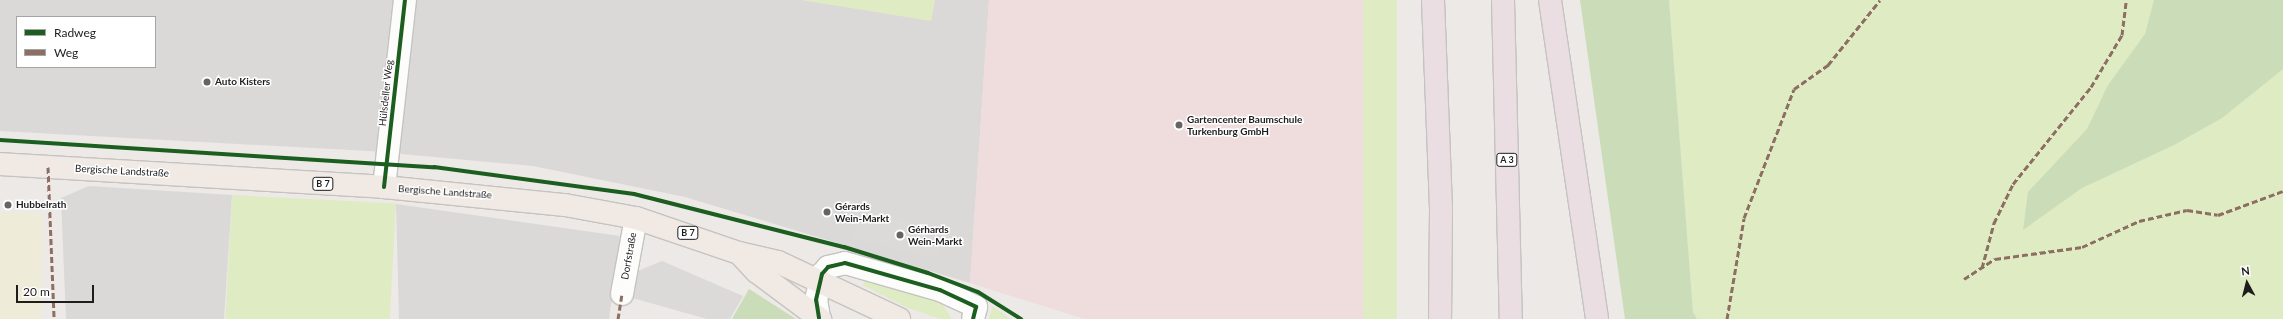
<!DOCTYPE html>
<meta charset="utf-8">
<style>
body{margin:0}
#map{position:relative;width:2283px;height:319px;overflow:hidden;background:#ece9e6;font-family:Lato,sans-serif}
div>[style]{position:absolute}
.residential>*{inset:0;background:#dbd9d8}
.commercial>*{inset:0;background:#efdcdc}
.farmland>*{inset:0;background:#eeebd8;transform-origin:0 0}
.grass>*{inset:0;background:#dfebc2;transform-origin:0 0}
.forest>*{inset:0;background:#cbdcb9}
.parking>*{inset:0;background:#dcdad9;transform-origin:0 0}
.roads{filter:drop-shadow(1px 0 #c4c3c2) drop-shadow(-1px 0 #c4c3c2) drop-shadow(0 1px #c4c3c2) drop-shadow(0 -1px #c4c3c2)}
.minor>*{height:22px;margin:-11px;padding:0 11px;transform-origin:11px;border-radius:11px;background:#fcfcfb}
.major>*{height:22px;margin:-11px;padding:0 11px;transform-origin:11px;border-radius:11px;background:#f1e9e3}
.highway>*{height:22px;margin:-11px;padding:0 11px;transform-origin:11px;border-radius:11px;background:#eadee2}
.quiet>*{height:3px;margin-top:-1.5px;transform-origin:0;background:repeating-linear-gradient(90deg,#8d6e63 0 6px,transparent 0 9px)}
.cycleway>*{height:4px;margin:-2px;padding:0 2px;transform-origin:2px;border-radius:2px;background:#1b5e20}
.dots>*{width:11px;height:11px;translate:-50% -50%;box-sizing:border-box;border:2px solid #fff;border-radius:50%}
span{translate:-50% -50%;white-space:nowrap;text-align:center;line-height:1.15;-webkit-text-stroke:3px #fff;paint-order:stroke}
.shield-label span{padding:1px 3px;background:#fff;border:1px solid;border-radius:3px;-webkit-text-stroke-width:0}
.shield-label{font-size:9px;color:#1d1d1d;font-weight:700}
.poi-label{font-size:10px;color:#1d1d1d;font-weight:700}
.left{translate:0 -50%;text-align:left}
.street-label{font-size:10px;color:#1d1d1d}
.legend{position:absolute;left:16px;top:16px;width:140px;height:52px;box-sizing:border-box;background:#fff;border:1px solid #a5a5a5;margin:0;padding:5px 7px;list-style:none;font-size:12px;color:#1d1d1d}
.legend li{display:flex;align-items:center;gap:8px;height:20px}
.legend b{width:20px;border:1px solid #a5a5a5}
.north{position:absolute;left:2227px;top:263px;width:40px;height:40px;-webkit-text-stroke:3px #fff;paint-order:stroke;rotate:353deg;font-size:11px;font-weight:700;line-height:16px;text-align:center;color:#1d1d1d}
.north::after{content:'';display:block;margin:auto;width:14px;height:18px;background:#1d1d1d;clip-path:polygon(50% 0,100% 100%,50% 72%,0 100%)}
.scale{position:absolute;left:16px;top:285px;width:78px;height:18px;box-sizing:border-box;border:2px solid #1d1d1d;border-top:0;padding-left:5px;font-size:12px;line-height:14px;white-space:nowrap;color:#1d1d1d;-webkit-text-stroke:3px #fff;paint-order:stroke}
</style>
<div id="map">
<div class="residential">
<i style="clip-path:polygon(evenodd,0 0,802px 0,930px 20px,935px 0,989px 0,970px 283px,685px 197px,533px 166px,369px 151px,0 131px,0 0,17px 17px,155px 17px,155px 67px,17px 67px,17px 17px)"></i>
<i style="clip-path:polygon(89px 186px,232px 195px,224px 319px,66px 319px,61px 198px)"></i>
<i style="clip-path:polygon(396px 204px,620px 236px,609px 319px,399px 319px)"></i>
</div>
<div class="commercial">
<i style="clip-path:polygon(989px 0,1363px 0,1363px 319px,1085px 319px,970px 283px)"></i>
</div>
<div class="farmland">
<i style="left:0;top:213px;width:43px;height:106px;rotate:1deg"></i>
</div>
<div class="grass">
<i style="clip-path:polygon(802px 0,935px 0,931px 21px)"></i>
<i style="left:1363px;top:0;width:34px;height:319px"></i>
<i style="clip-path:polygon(1669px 0,2283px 0,2283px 319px,1697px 319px,1693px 312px)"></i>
<i style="left:232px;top:195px;width:164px;height:124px;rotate:3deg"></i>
<i style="clip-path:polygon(866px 278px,941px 302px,952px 319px,940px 319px,906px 307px,863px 285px)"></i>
<i style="clip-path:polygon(992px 307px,995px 308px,1011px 319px,989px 319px)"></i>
</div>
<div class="forest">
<i style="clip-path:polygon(1580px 0,1669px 0,1693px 312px,1697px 319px,1625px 319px)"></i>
<i style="clip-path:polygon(2154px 0,2283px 0,2283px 69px,2222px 118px,2174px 145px,2082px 188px,2023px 230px,2028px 192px,2087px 129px,2108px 85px,2145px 34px)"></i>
<i style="clip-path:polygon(749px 289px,796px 319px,732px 319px)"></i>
</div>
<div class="parking">
<i style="left:860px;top:210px;width:88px;height:30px;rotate:13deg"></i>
<i style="clip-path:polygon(662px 261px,743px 296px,730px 319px,707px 319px,629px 297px,633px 273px)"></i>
</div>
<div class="roads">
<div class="minor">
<i style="left:384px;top:187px;width:188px;rotate:-83.6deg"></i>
<i style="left:622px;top:294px;width:77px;rotate:-79.6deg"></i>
<i style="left:819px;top:318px;width:18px;rotate:-99deg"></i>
<i style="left:816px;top:300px;width:27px;rotate:-77deg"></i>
<i style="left:822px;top:274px;width:9px;rotate:-49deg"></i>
<i style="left:828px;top:267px;width:17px;rotate:-13deg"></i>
<i style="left:845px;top:263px;width:99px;rotate:15.9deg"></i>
<i style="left:940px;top:290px;width:40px;rotate:25deg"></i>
<i style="left:976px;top:307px;width:12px;rotate:104deg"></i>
</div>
<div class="major">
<i style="left:0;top:164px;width:385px;rotate:3.4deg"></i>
<i style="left:384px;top:187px;width:182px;rotate:5.7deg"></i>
<i style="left:565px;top:205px;width:72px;rotate:10.4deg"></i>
<i style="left:636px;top:218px;width:109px;rotate:18.8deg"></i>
<i style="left:739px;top:253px;width:40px;rotate:13deg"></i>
<i style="left:778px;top:262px;width:134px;rotate:25.2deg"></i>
<i style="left:739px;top:253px;width:26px;rotate:47deg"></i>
<i style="left:757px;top:272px;width:79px;rotate:36.7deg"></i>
</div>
<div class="highway">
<i style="left:1433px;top:0;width:209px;rotate:87.8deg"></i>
<i style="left:1441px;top:209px;width:110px;rotate:90.5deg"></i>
<i style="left:1503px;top:0;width:319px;rotate:88.6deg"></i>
<i style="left:1550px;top:0;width:322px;rotate:81.6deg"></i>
</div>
</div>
<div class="quiet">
<i style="left:48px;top:167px;width:152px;rotate:87.7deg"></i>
<i style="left:41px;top:206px;width:9px"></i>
<i style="left:1982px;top:268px;width:47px;rotate:-75.1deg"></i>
<i style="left:1994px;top:223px;width:43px;rotate:-64deg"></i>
<i style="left:2013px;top:184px;width:124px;rotate:-51.2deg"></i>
<i style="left:2091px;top:87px;width:61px;rotate:-59.2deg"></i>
<i style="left:2122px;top:35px;width:35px;rotate:-83deg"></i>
<i style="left:1964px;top:279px;width:37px;rotate:-33deg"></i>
<i style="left:1995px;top:259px;width:88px;rotate:-7.9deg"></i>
<i style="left:2082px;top:247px;width:63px;rotate:-24.5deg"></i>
<i style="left:2139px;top:221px;width:49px;rotate:-12.9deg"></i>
<i style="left:2187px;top:210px;width:31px;rotate:9deg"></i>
<i style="left:2218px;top:215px;width:69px;rotate:-20.3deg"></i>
<i style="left:618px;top:319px;width:25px;rotate:-81deg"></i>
<i style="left:1727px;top:319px;width:102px;rotate:-80.4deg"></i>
<i style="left:1744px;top:218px;width:138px;rotate:-68.8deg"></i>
<i style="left:1794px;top:89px;width:42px;rotate:-35.2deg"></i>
<i style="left:1828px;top:65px;width:83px;rotate:-51.3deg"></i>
</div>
<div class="cycleway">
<i style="left:0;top:140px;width:435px;rotate:3.6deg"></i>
<i style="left:434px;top:167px;width:202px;rotate:7.7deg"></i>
<i style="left:634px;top:194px;width:217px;rotate:14.2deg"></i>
<i style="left:844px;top:247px;width:88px;rotate:17.2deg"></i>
<i style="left:928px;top:273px;width:53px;rotate:20.8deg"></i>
<i style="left:978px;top:292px;width:51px;rotate:32.1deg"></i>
<i style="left:384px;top:187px;width:188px;rotate:-83.6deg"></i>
<i style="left:819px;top:318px;width:18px;rotate:-99deg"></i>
<i style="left:816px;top:300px;width:27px;rotate:-77deg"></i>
<i style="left:822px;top:274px;width:9px;rotate:-49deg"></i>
<i style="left:828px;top:267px;width:17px;rotate:-13deg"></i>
<i style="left:845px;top:263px;width:99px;rotate:15.9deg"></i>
<i style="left:940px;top:290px;width:40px;rotate:25deg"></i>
<i style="left:976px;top:307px;width:12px;rotate:104deg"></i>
</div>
<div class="dots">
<i style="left:207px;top:82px;background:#656463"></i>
<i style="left:1179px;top:125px;background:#656463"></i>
<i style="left:8px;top:205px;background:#656463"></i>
<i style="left:827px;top:212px;background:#656463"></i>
<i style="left:900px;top:235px;background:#656463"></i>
</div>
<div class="shield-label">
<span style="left:1507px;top:160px">A 3</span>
<span style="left:323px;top:184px">B 7</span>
<span style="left:688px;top:233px">B 7</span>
</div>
<div class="poi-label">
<span class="left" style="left:215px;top:82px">Auto Kisters</span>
<span class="left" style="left:1187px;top:125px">Gartencenter Baumschule<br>Turkenburg GmbH</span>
<span class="left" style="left:16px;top:205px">Hubbelrath</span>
<span class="left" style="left:835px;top:212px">Gérards<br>Wein-Markt</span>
<span class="left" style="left:908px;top:235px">Gérhards<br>Wein-Markt</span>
</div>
<div class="street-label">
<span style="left:386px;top:93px;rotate:-84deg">Hülsdeller Weg</span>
<span style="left:122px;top:171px;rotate:3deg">Bergische Landstraße</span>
<span style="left:445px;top:192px;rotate:4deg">Bergische Landstraße</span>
<span style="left:629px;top:256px;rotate:-80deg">Dorfstraße</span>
</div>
<ul class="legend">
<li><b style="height:5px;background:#1b5e20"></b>Radweg</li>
<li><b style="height:5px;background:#8d6e63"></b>Weg</li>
</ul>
<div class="north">N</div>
<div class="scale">20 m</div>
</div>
